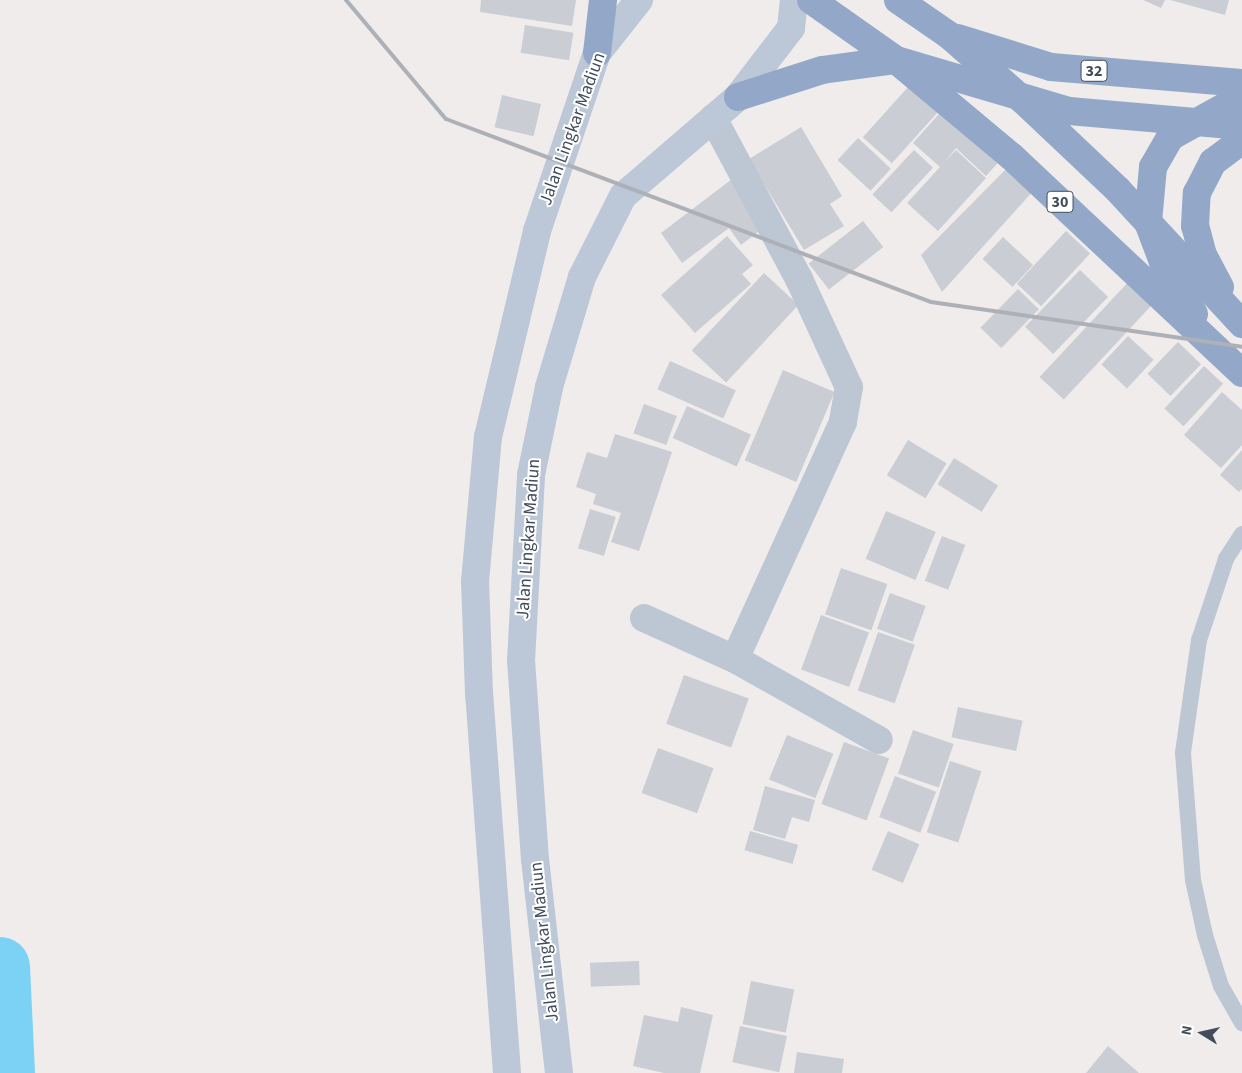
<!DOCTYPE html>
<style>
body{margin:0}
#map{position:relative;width:1242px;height:1073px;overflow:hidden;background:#efeceb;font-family:"Source Sans 3",sans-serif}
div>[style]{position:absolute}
.river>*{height:60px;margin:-30px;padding:0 30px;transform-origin:30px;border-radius:30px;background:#7cd2f4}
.building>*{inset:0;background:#cacdd4;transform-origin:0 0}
.service>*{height:16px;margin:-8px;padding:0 8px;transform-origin:8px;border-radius:8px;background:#bdc7d3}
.minor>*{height:28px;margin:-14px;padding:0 14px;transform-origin:14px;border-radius:14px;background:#bdc7d3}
.secondary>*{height:28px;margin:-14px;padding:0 14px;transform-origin:14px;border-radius:14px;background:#bcc7d7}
.trunk>*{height:28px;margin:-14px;padding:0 14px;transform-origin:14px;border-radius:14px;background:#93a8c8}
.rail>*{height:4px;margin:-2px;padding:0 2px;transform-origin:2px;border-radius:2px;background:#adb0b7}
span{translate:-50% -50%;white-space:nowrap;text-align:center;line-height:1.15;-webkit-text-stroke:4px #fff;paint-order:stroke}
.shield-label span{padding:1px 4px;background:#fff;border:1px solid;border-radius:4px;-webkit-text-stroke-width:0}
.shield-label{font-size:16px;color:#424d5b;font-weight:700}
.street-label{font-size:18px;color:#424d5b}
.north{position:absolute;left:1177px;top:1008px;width:50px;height:50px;-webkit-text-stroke:4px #fff;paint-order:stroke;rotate:280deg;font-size:14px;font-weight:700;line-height:20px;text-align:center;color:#424d5b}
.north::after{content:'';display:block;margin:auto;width:18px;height:22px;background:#424d5b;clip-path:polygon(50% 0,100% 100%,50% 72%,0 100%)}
</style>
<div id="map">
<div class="river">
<i style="left:0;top:967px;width:106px;rotate:87.3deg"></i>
</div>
<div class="building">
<i style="clip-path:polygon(481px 0,576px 0,572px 26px,480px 12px)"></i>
<i style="clip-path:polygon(1143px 0,1165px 0,1161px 8px)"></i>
<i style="clip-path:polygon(1170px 0,1229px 0,1225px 15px)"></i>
<i style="left:525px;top:25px;width:49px;height:28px;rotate:9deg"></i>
<i style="left:909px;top:86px;width:39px;height:69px;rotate:42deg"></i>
<i style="left:502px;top:95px;width:40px;height:33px;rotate:13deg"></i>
<i style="clip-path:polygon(947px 105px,1004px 156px,986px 176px,956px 148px,945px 161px,956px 150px,986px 178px,938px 231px,907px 203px,940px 167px,913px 143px)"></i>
<i style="clip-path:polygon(801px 127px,842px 196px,830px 204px,844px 226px,804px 250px,749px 159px)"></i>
<i style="left:858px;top:138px;width:45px;height:30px;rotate:43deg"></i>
<i style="left:914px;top:150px;width:26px;height:61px;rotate:43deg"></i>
<i style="clip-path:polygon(1010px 165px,1035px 189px,942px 292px,921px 255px)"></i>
<i style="clip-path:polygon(732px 179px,767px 225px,741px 245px,729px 228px,682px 263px,661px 233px)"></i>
<i style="left:863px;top:221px;width:33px;height:69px;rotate:52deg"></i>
<i style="left:1066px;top:231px;width:33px;height:72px;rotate:43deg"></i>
<i style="clip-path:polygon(727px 236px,753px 265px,742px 274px,751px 284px,695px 333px,661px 295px)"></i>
<i style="left:1003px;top:237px;width:41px;height:30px;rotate:43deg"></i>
<i style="left:1080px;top:270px;width:39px;height:79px;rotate:44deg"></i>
<i style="left:764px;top:273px;width:47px;height:106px;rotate:43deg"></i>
<i style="left:1131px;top:279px;width:33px;height:134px;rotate:43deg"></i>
<i style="left:1018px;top:289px;width:29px;height:54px;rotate:44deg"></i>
<i style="left:1128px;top:336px;width:35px;height:39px;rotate:43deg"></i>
<i style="left:1178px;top:342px;width:32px;height:44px;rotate:44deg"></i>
<i style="left:670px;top:361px;width:72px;height:31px;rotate:24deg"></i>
<i style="left:1204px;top:366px;width:26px;height:58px;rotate:43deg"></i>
<i style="left:783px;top:370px;width:56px;height:98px;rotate:23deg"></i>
<i style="clip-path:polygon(1222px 392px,1242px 410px,1242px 445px,1221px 468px,1184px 435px)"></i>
<i style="left:644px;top:404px;width:35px;height:31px;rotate:20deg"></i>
<i style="left:687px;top:406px;width:70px;height:35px;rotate:24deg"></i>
<i style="clip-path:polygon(615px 434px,672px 452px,639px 551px,611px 542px,621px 513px,593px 504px,596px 494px,576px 487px,587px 452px,607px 458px)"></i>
<i style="left:908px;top:440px;width:45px;height:41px;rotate:31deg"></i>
<i style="clip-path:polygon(1242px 450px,1242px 489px,1239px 492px,1220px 475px)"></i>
<i style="left:954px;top:458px;width:52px;height:31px;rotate:32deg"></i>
<i style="left:590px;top:509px;width:27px;height:41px;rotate:17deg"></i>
<i style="left:886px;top:511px;width:54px;height:52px;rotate:23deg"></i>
<i style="left:942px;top:536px;width:25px;height:48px;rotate:21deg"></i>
<i style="left:841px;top:568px;width:49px;height:49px;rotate:19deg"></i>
<i style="left:890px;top:593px;width:38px;height:38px;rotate:20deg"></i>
<i style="left:821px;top:615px;width:51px;height:58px;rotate:20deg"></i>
<i style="left:878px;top:632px;width:39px;height:62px;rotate:19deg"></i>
<i style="left:684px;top:675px;width:69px;height:52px;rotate:20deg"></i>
<i style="left:958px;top:707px;width:66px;height:31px;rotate:12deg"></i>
<i style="left:913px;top:730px;width:43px;height:46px;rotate:19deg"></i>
<i style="left:787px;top:735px;width:50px;height:48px;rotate:22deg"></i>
<i style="left:844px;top:742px;width:48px;height:66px;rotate:20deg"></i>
<i style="left:658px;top:748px;width:59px;height:48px;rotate:20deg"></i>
<i style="left:950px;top:761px;width:33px;height:75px;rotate:18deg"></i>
<i style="left:895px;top:776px;width:44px;height:44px;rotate:21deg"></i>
<i style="clip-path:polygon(765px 786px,815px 800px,809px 822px,792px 817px,785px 839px,753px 830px)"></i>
<i style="left:750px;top:831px;width:50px;height:20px;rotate:16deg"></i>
<i style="left:888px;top:831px;width:34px;height:42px;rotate:23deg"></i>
<i style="left:639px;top:961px;width:24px;height:49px;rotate:88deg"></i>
<i style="left:751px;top:981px;width:44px;height:44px;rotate:11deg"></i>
<i style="clip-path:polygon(681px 1007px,713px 1015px,700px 1073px,664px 1073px,633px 1066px,644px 1015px,678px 1022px)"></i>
<i style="left:740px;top:1026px;width:48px;height:37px;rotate:12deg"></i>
<i style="clip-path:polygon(1108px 1046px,1139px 1073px,1086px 1073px)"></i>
<i style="clip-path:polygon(797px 1052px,844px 1059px,842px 1073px,794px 1073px)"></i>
</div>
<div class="service">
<i style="left:1242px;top:534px;width:30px;rotate:123deg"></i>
<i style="left:1226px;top:559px;width:85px;rotate:108.4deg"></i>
<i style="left:1199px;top:640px;width:114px;rotate:98.1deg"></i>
<i style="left:1183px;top:753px;width:127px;rotate:85.5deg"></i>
<i style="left:1193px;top:880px;width:56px;rotate:77.7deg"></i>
<i style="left:1205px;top:935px;width:53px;rotate:72.6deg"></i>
<i style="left:1221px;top:986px;width:43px;rotate:60.4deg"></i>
</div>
<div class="minor">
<i style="left:713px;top:118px;width:183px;rotate:61.9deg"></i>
<i style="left:799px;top:279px;width:119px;rotate:65.2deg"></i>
<i style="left:849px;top:387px;width:36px;rotate:100deg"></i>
<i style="left:843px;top:422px;width:260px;rotate:114.5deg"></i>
<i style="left:644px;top:618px;width:100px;rotate:24.3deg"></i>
<i style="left:735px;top:659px;width:165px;rotate:29.4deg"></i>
</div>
<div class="secondary">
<i style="left:507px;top:1073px;width:380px;rotate:-94.2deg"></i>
<i style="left:479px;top:694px;width:112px;rotate:-92deg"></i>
<i style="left:475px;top:582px;width:146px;rotate:-84.9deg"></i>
<i style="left:488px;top:437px;width:212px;rotate:-76.6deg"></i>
<i style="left:537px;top:231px;width:188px;rotate:-71.4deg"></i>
<i style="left:597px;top:53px;width:68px;rotate:-51.6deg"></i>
<i style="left:559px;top:1073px;width:214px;rotate:-96.4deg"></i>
<i style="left:535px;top:860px;width:199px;rotate:-94deg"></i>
<i style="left:521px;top:661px;width:186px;rotate:-86.9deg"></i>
<i style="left:531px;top:475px;width:90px;rotate:-78.4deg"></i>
<i style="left:549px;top:387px;width:115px;rotate:-73.3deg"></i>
<i style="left:582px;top:277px;width:91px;rotate:-63.2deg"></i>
<i style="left:623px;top:196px;width:152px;rotate:-40.7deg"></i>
<i style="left:738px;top:97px;width:87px;rotate:-52.5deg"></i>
<i style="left:791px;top:28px;width:28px;rotate:-84deg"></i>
</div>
<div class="trunk">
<i style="left:811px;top:0;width:104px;rotate:35.2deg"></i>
<i style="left:896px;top:60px;width:150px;rotate:39.9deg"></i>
<i style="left:1011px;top:156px;width:317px;rotate:43.2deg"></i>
<i style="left:898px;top:0;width:63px;rotate:34.7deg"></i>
<i style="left:950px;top:36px;width:98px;rotate:41.3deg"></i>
<i style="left:1024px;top:101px;width:129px;rotate:43.4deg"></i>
<i style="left:1118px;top:190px;width:183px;rotate:47.2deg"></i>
<i style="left:958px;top:38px;width:97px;rotate:17.3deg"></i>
<i style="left:1051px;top:67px;width:192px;rotate:4.8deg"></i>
<i style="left:597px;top:53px;width:53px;rotate:-83.5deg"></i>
<i style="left:738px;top:97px;width:88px;rotate:-17.8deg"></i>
<i style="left:822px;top:70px;width:75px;rotate:-7.7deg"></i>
<i style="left:896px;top:60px;width:180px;rotate:16.4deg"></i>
<i style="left:1069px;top:111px;width:174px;rotate:5deg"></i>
<i style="left:1220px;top:287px;width:36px;rotate:-118deg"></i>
<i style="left:1203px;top:255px;width:30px;rotate:-105deg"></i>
<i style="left:1195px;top:226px;width:33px;rotate:-87deg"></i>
<i style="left:1197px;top:193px;width:35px;rotate:-63deg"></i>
<i style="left:1213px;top:162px;width:36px;rotate:-37deg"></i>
<i style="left:1194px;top:314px;width:61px;rotate:-120.8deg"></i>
<i style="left:1163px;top:262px;width:43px;rotate:-110.6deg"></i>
<i style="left:1148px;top:222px;width:55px;rotate:-84.8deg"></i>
<i style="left:1153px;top:167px;width:34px;rotate:-60deg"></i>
<i style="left:1170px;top:137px;width:82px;rotate:-29.1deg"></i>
</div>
<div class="rail">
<i style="left:346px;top:0;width:155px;rotate:50deg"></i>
<i style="left:446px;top:119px;width:518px;rotate:20.67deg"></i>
<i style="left:931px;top:302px;width:314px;rotate:8.2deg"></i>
</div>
<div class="shield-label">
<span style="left:1094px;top:71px">32</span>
<span style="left:1060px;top:202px">30</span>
</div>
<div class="street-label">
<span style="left:573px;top:129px;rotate:-70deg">Jalan Lingkar Madiun</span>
<span style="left:529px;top:539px;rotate:-86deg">Jalan Lingkar Madiun</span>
<span style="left:545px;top:942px;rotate:-96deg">Jalan Lingkar Madiun</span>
</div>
<div class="north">N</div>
</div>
